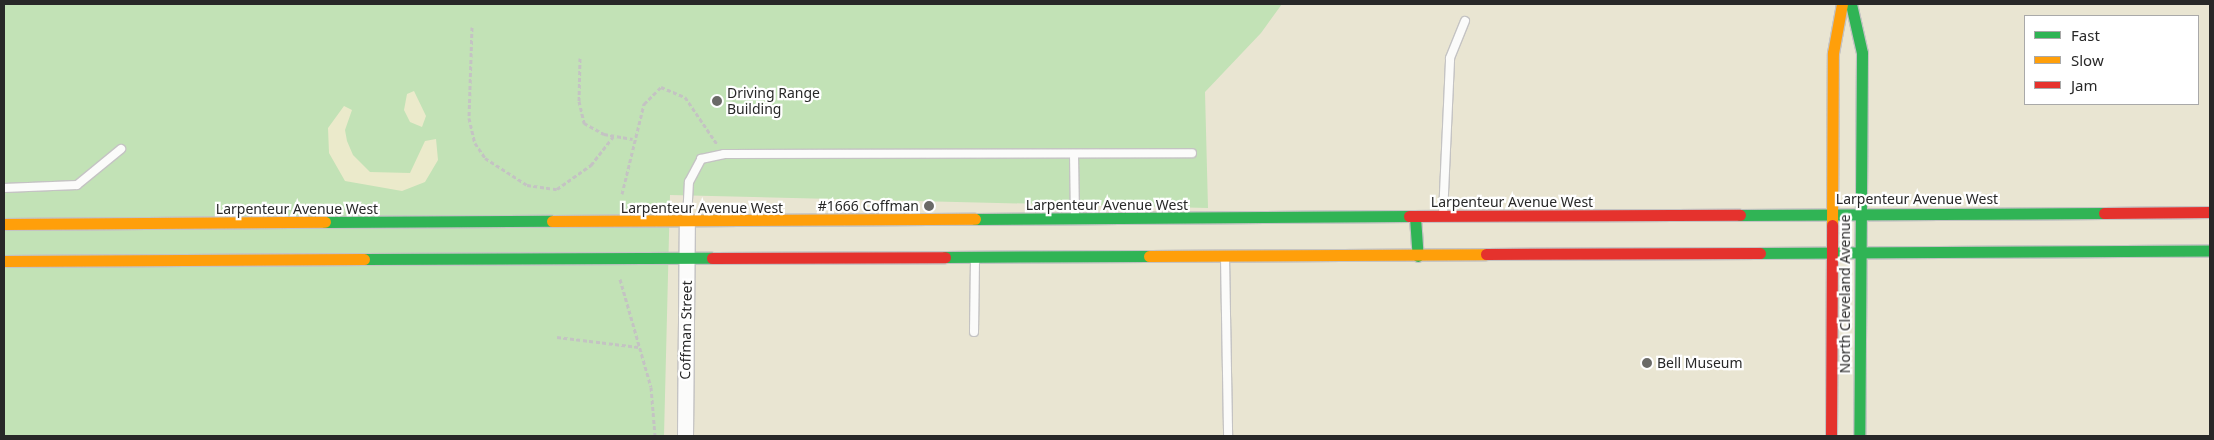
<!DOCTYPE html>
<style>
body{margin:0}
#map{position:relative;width:2214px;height:440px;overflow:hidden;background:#e6e4dd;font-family:"Noto Sans",sans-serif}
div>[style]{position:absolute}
.education>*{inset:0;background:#e9e5d2}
.green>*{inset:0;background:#c2e2b6}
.sand>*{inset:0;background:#ebeacb}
.path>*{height:3px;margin-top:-1.5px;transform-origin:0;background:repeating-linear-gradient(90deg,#c4c3c3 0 4px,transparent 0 6.5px)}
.roads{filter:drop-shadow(1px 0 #c4c3c3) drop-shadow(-1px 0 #c4c3c3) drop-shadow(0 1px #c4c3c3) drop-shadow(0 -1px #c4c3c3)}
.lane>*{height:8px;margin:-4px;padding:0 4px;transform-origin:4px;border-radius:4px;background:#fbfbfa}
.street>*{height:15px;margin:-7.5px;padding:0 7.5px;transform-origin:7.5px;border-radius:7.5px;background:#fbfbfa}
.fast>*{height:11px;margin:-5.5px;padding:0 5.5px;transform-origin:5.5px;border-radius:5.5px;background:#30b455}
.slow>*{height:11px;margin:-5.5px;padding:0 5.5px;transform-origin:5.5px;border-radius:5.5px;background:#ff9f0a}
.jam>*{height:11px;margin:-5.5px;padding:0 5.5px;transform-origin:5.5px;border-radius:5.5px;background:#e5322d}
.dots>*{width:14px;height:14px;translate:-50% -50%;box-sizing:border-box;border:2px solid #fff;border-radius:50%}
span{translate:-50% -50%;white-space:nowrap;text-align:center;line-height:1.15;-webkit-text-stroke:4.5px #fff;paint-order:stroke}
.poi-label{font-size:14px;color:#282828}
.left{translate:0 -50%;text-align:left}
.right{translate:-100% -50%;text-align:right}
.street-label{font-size:14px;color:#282828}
.frame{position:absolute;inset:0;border:5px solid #282828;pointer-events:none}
.legend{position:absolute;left:2024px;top:15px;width:175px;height:90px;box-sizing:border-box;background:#fff;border:1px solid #a9a9a9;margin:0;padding:6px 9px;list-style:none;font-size:15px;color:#282828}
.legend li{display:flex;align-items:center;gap:10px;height:25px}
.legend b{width:25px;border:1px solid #a9a9a9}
</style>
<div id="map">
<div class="education">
<i style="clip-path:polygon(evenodd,4px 4px,2210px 4px,2210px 436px,4px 436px,4px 4px,2025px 16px,2198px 16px,2198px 104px,2025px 104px,2025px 16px)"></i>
</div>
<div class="green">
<i style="clip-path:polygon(4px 4px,1282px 4px,1261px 33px,1205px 92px,1208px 208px,670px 195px,664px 436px,4px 436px)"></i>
</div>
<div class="sand">
<i style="clip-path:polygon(414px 91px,426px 116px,422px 127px,410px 122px,404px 110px,407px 94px)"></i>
<i style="clip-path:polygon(344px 106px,352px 110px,345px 130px,347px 141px,353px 155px,370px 172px,410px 173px,425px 141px,436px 139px,438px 160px,425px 182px,402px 191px,345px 181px,329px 153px,328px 128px)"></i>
</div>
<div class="path">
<i style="left:472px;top:27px;width:91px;rotate:91.9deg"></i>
<i style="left:469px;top:118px;width:26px;rotate:77deg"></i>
<i style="left:475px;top:143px;width:18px;rotate:56deg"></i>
<i style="left:485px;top:158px;width:50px;rotate:32.7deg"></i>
<i style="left:527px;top:185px;width:30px;rotate:8deg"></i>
<i style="left:557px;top:189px;width:42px;rotate:-35.2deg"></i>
<i style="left:591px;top:165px;width:37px;rotate:-52deg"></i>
<i style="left:580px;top:58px;width:43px;rotate:91.3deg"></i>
<i style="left:579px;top:101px;width:23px;rotate:77deg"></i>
<i style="left:584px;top:123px;width:23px;rotate:29deg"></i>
<i style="left:604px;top:134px;width:29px;rotate:10deg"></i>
<i style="left:622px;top:194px;width:93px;rotate:-76.3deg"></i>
<i style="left:644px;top:104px;width:24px;rotate:-45deg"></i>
<i style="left:661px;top:87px;width:26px;rotate:23deg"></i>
<i style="left:685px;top:97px;width:57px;rotate:55.8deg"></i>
<i style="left:620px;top:279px;width:112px;rotate:74deg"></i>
<i style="left:651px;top:387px;width:49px;rotate:85.3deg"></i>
<i style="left:557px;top:337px;width:82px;rotate:7deg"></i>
</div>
<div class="roads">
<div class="lane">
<i style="left:1074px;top:154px;width:62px;rotate:89.1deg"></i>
<i style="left:4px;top:188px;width:73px;rotate:-2.4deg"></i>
<i style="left:77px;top:185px;width:57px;rotate:-39.3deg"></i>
<i style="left:1443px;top:215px;width:157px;rotate:-87.4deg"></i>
<i style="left:1450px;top:58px;width:40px;rotate:-68deg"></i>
<i style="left:687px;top:219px;width:37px;rotate:-87deg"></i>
<i style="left:689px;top:182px;width:26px;rotate:-62deg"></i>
<i style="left:701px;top:159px;width:24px;rotate:-12deg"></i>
<i style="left:724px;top:154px;width:468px;rotate:-0.1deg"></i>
<i style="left:1225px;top:257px;width:179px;rotate:89deg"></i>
<i style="left:974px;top:332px;width:73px;rotate:-89.2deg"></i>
</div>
<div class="street">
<i style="left:685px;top:436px;width:212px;rotate:-89.5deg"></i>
</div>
<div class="fast">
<i style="left:1851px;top:4px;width:50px;rotate:77.3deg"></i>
<i style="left:1862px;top:53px;width:383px;rotate:90.4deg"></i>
<i style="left:1740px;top:215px;width:364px;rotate:-0.3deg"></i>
<i style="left:1415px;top:217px;width:39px;rotate:86deg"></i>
<i style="left:975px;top:219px;width:434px;rotate:-0.4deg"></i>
<i style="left:325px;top:222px;width:227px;rotate:-0.3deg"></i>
<i style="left:1760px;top:253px;width:450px;rotate:-0.3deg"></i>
<i style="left:945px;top:257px;width:204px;rotate:-0.3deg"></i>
<i style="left:364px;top:259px;width:348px;rotate:-0.2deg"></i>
</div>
<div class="slow">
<i style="left:552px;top:221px;width:423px;rotate:-0.3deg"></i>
<i style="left:4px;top:224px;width:321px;rotate:-0.4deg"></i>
<i style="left:1832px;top:225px;width:172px;rotate:-89.7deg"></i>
<i style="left:1833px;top:53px;width:50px;rotate:-79.6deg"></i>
<i style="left:1149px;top:256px;width:337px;rotate:-0.3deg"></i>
<i style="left:4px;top:261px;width:360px;rotate:-0.3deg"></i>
</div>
<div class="jam">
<i style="left:2104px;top:213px;width:106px;rotate:-0.5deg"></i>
<i style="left:1409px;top:216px;width:331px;rotate:-0.2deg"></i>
<i style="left:1486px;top:254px;width:274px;rotate:-0.2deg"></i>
<i style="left:712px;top:258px;width:233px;rotate:-0.2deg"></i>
<i style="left:1831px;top:436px;width:211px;rotate:-89.7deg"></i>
</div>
</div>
<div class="dots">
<i style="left:717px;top:101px;background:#6a6a67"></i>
<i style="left:929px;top:206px;background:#6a6a67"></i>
<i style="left:1647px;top:363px;background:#6a6a67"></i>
</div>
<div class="poi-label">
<span class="left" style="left:727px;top:101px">Driving Range<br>Building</span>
<span class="right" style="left:919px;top:206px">#1666 Coffman</span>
<span class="left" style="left:1657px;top:363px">Bell Museum</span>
</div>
<div class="street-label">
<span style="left:1917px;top:199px">Larpenteur Avenue West</span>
<span style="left:1512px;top:202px">Larpenteur Avenue West</span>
<span style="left:1107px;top:205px">Larpenteur Avenue West</span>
<span style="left:702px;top:208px">Larpenteur Avenue West</span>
<span style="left:297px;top:209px">Larpenteur Avenue West</span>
<span style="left:1845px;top:294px;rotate:-90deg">North Cleveland Avenue</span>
<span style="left:686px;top:330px;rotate:-89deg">Coffman Street</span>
</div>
<div class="frame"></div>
<ul class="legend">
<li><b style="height:6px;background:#30b455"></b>Fast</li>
<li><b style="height:6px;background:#ff9f0a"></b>Slow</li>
<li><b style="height:6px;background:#e5322d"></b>Jam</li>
</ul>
</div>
